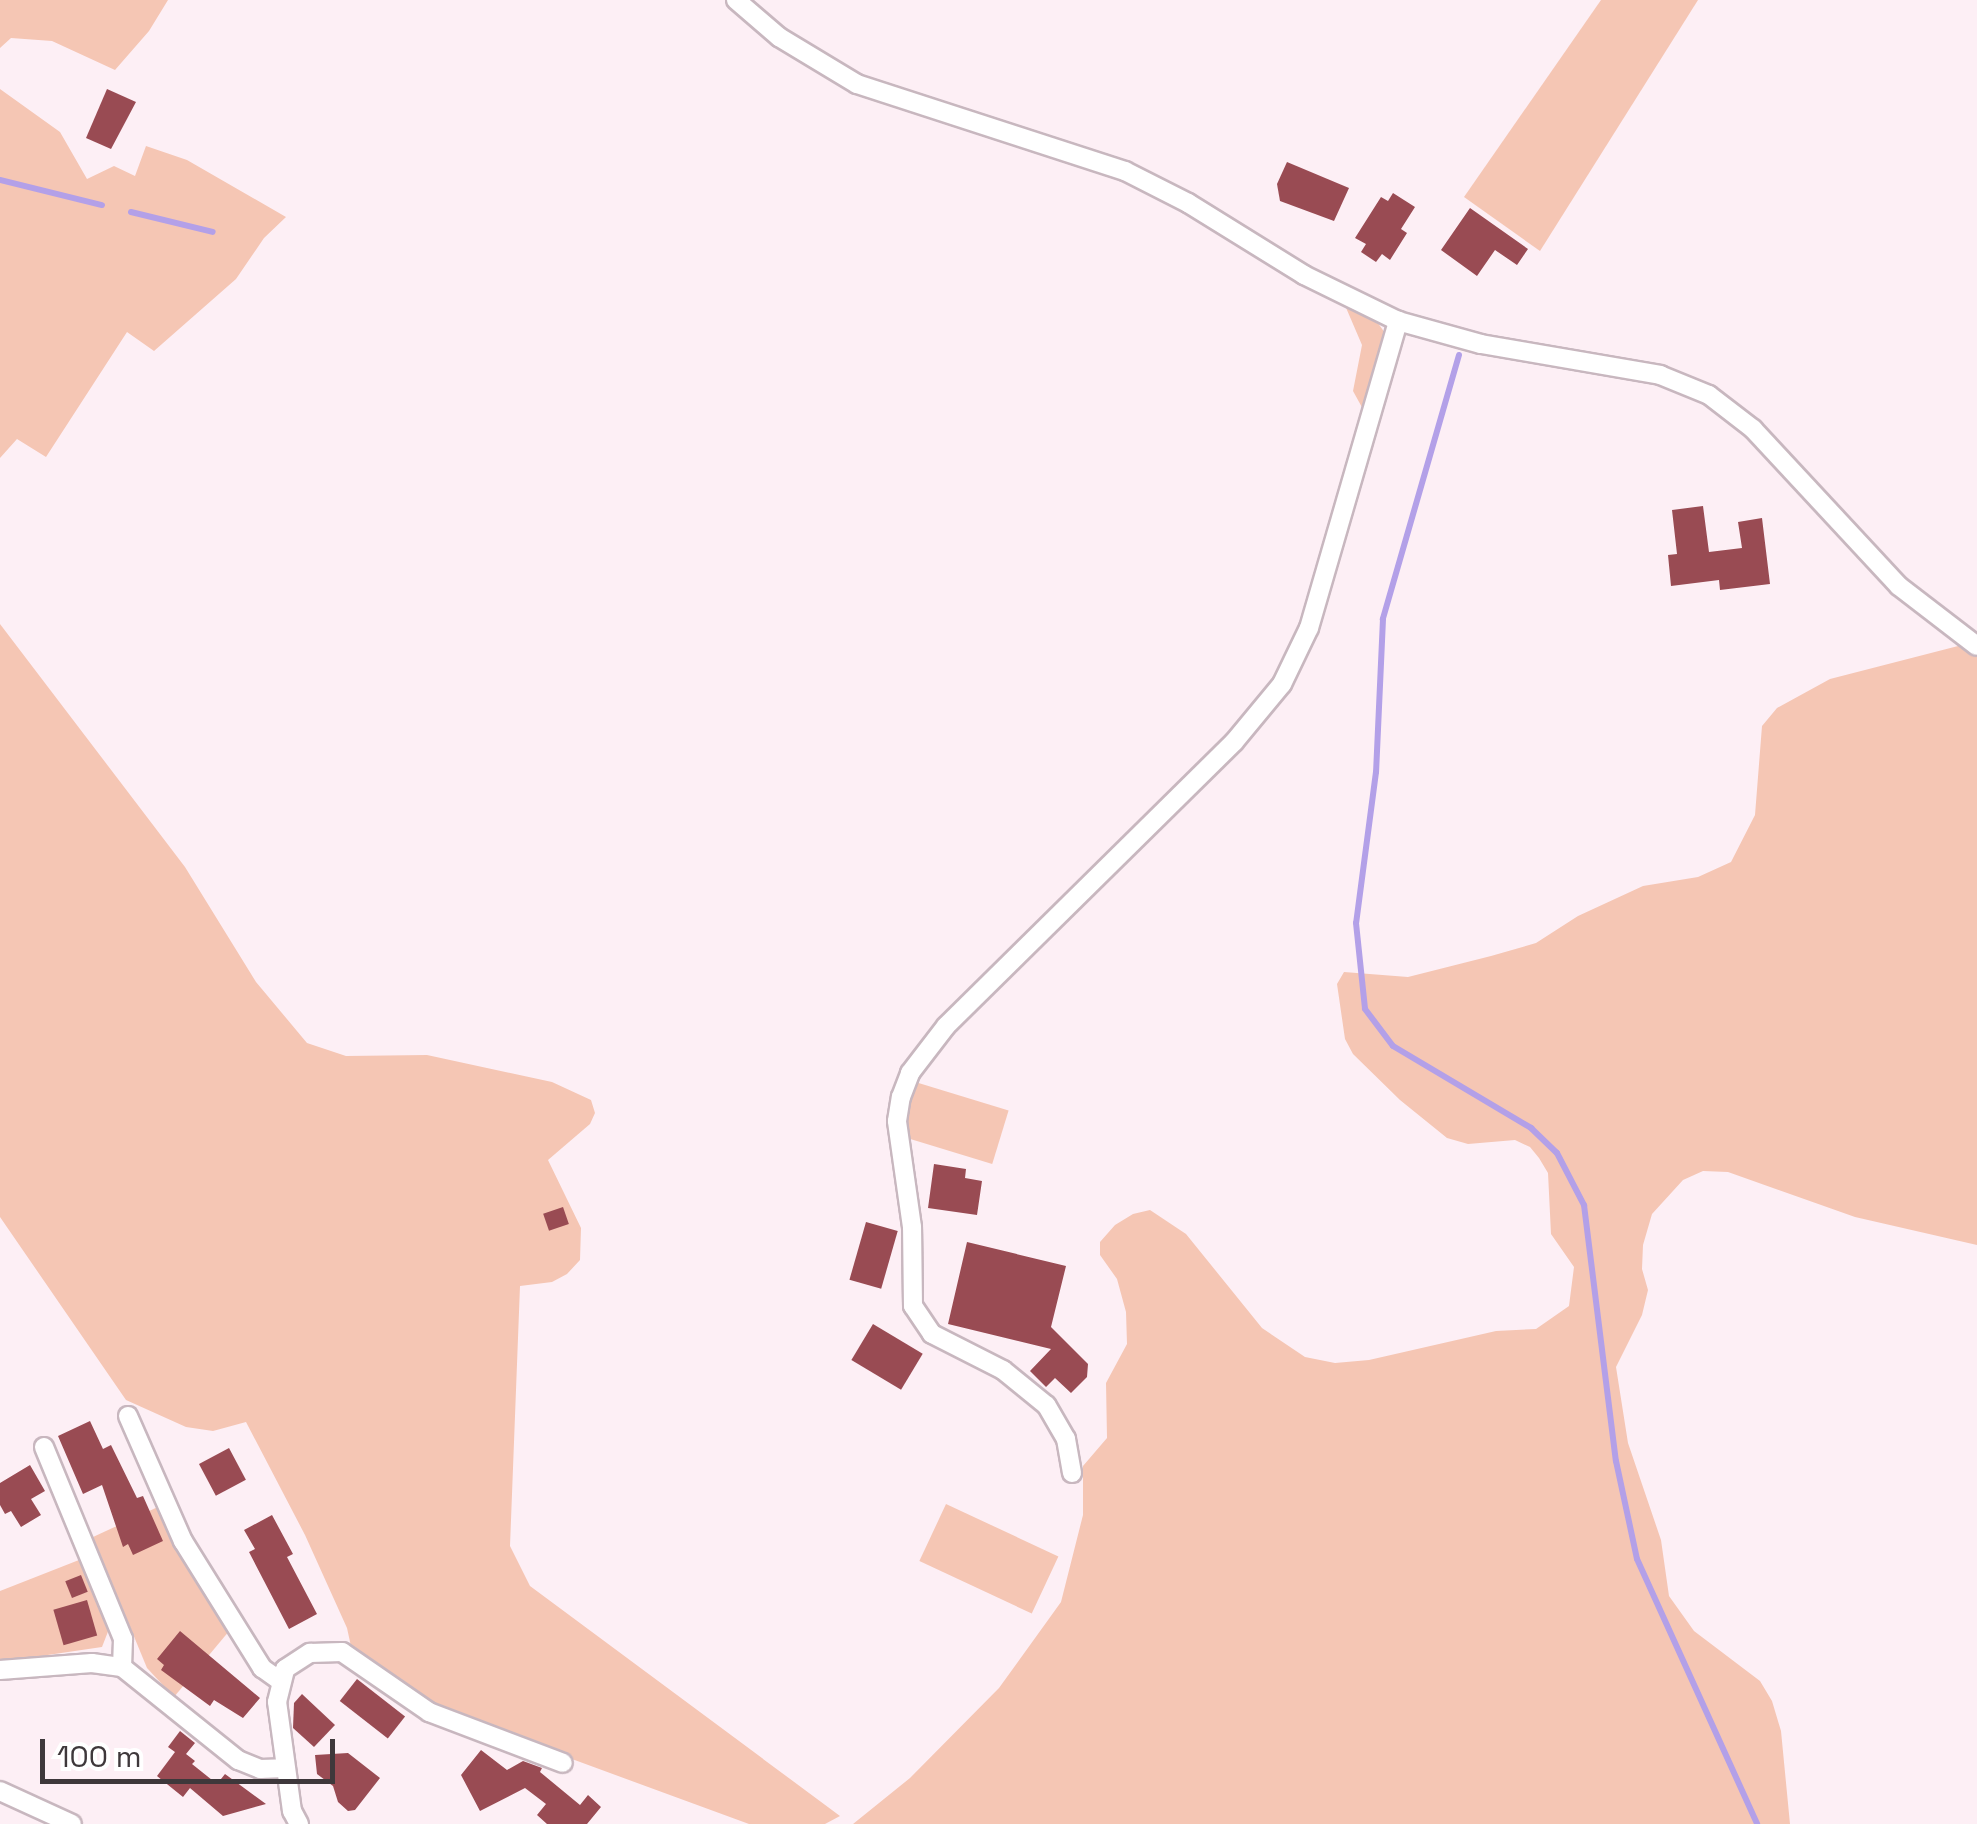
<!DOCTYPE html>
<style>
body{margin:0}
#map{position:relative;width:1977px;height:1824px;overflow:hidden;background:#fdeff5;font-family:"Space Grotesk",sans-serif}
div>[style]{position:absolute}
.green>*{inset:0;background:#f5c6b4;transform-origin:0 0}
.stream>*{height:6px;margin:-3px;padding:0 3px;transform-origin:3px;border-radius:3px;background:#b3a0e8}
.building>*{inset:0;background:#994b53;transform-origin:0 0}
.roads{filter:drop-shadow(2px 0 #c8b7bf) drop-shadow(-2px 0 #c8b7bf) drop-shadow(0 2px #c8b7bf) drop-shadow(0 -2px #c8b7bf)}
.minor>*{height:18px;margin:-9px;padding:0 9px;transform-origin:9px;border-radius:9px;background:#fff}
span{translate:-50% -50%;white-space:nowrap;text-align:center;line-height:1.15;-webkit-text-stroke:10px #fff;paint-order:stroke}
.scale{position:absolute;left:40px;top:1739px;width:295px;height:45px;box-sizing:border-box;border:5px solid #3e383b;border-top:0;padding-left:12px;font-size:30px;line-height:35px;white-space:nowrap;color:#3e383b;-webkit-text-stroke:8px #fff;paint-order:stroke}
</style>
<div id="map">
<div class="green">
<i style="clip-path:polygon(0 0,168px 0,149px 31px,115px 70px,52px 41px,11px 38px,0 48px)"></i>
<i style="clip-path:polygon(1601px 0,1698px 0,1540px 251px,1464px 197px)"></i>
<i style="clip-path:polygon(0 89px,60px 132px,87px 179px,114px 166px,135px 176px,146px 146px,187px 160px,286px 217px,264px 238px,236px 279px,154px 351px,127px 332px,46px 457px,17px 439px,0 458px)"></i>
<i style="clip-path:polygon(1344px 303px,1375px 319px,1385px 333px,1364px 411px,1353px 391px,1362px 345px)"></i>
<i style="clip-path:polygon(0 624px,185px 867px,256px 982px,307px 1043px,346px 1056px,427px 1055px,552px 1082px,591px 1100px,595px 1113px,590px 1124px,548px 1160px,581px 1228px,580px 1260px,567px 1274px,552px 1282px,520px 1286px,510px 1546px,530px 1586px,840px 1816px,825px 1824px,749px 1824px,430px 1707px,352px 1651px,347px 1628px,305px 1535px,246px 1422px,213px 1431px,186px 1427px,126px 1400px,0 1217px)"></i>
<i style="clip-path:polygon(1962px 645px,1977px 655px,1977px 1245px,1855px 1217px,1728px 1172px,1703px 1171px,1683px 1180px,1652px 1214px,1643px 1245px,1642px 1269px,1648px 1290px,1642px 1315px,1616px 1367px,1628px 1443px,1661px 1540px,1669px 1596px,1694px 1631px,1760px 1681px,1772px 1701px,1781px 1731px,1790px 1824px,853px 1824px,910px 1778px,999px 1688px,1061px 1602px,1083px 1515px,1083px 1466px,1107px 1438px,1106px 1383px,1127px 1344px,1126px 1312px,1117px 1279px,1100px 1255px,1100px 1242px,1115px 1225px,1133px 1214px,1150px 1210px,1186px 1234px,1262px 1328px,1305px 1357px,1335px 1363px,1369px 1360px,1496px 1331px,1536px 1329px,1569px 1306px,1574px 1267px,1551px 1234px,1548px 1173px,1539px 1158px,1530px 1147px,1515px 1140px,1468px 1144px,1447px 1138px,1400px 1100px,1353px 1054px,1345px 1039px,1337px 984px,1344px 972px,1408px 977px,1491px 956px,1536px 943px,1578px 916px,1643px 886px,1698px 877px,1731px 862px,1755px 815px,1762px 726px,1777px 708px,1830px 679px)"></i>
<i style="left:912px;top:1081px;width:101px;height:56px;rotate:17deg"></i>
<i style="left:946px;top:1504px;width:124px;height:63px;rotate:25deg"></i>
<i style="clip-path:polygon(160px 1506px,230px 1630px,174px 1697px,147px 1668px,93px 1537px)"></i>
<i style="clip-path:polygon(79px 1560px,109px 1629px,102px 1647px,0 1662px,0 1591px)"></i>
</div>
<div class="stream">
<i style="left:0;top:180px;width:105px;rotate:13.8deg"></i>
<i style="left:131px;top:212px;width:84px;rotate:13.7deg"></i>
<i style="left:1459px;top:355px;width:275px;rotate:106.1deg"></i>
<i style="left:1383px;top:619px;width:153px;rotate:92.6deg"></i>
<i style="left:1376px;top:772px;width:152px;rotate:97.5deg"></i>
<i style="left:1356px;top:923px;width:86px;rotate:84deg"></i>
<i style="left:1365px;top:1009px;width:46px;rotate:52.9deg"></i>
<i style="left:1393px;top:1046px;width:161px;rotate:30.7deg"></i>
<i style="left:1531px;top:1128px;width:36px;rotate:44deg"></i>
<i style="left:1557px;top:1153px;width:59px;rotate:62.6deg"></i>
<i style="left:1584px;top:1205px;width:258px;rotate:82.9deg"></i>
<i style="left:1616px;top:1461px;width:100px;rotate:77.9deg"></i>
<i style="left:1637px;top:1559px;width:291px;rotate:65.6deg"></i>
</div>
<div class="building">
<i style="clip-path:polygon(107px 89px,136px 102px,111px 149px,86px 138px)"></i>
<i style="clip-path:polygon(1287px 162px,1349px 188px,1334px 221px,1280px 201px,1277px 184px)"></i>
<i style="clip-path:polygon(1393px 193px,1415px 207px,1401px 229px,1407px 233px,1390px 260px,1382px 254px,1376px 262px,1361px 252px,1366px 244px,1355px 238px,1381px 197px,1388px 201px)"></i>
<i style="clip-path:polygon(1470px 208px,1528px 249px,1517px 265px,1495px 250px,1477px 276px,1441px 250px)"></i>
<i style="clip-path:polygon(1703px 506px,1709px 552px,1742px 548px,1738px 522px,1762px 518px,1770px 584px,1720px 590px,1719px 580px,1671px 586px,1668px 555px,1677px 554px,1672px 510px)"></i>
<i style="clip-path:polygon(934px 1164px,966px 1169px,965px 1178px,982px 1181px,977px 1215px,928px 1208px)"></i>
<i style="left:563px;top:1207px;width:18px;height:21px;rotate:71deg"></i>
<i style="left:866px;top:1222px;width:33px;height:60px;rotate:16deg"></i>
<i style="clip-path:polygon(967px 1242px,1066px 1266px,1051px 1327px,1088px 1364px,1087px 1377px,1071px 1393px,1055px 1378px,1046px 1387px,1030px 1371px,1051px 1349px,948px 1324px)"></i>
<i style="left:873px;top:1324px;width:58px;height:42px;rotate:31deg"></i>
<i style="clip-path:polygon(90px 1421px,103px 1449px,111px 1445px,137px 1498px,143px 1496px,163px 1541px,133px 1555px,128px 1544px,123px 1547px,102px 1485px,83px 1494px,58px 1436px)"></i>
<i style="left:229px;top:1448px;width:36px;height:34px;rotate:62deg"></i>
<i style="clip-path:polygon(30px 1465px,45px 1491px,31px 1499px,41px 1515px,21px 1527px,11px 1511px,5px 1514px,0 1505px,0 1483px)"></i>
<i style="clip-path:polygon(272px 1515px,293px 1554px,287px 1557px,317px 1614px,289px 1629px,249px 1552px,255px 1549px,244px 1530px)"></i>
<i style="left:81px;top:1575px;width:18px;height:17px;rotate:68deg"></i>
<i style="left:87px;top:1600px;width:37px;height:35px;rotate:74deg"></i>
<i style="clip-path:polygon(180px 1631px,260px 1698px,243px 1718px,214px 1700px,210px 1706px,161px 1670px,164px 1665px,157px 1659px)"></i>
<i style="left:357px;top:1679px;width:61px;height:28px;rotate:38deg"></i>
<i style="clip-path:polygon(302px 1694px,335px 1725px,314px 1747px,293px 1728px,294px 1703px)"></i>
<i style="clip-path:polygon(180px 1731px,195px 1743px,186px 1754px,195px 1761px,192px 1764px,217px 1784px,225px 1774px,266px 1804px,223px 1816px,190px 1788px,183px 1797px,157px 1776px,175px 1752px,168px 1747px)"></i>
<i style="clip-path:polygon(481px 1750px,507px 1770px,523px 1761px,542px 1768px,540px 1772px,580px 1805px,588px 1795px,601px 1807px,587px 1824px,547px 1824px,537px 1815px,546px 1804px,525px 1788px,480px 1811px,461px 1775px)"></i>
<i style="clip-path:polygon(348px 1753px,380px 1778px,355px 1810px,348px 1811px,338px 1802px,333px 1786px,317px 1774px,315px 1755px)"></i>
</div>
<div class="roads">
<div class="minor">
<i style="left:736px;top:0;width:57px;rotate:40.7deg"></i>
<i style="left:779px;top:37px;width:91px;rotate:31.1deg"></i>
<i style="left:857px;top:84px;width:282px;rotate:18deg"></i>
<i style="left:1125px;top:171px;width:71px;rotate:26.9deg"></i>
<i style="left:1188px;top:203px;width:137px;rotate:31.8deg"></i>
<i style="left:1304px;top:275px;width:105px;rotate:26.1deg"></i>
<i style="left:1398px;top:321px;width:86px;rotate:15.5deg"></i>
<i style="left:1481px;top:344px;width:182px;rotate:9.8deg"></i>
<i style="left:1660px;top:375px;width:53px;rotate:22.2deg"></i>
<i style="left:1709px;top:395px;width:56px;rotate:37.7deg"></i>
<i style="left:1753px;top:429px;width:214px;rotate:47.1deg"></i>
<i style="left:1899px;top:586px;width:98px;rotate:37.6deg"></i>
<i style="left:128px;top:1416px;width:137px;rotate:66.3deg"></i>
<i style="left:183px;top:1541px;width:150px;rotate:58.1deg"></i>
<i style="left:262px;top:1668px;width:21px;rotate:35deg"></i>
<i style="left:44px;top:1447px;width:208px;rotate:67.6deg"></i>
<i style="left:123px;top:1639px;width:28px;rotate:92deg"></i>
<i style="left:1072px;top:1473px;width:35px;rotate:-100deg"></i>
<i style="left:1066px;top:1439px;width:39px;rotate:-120deg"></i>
<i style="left:1046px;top:1405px;width:55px;rotate:-140.9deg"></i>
<i style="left:1003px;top:1370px;width:80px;rotate:-153.1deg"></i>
<i style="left:932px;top:1334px;width:34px;rotate:-124deg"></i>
<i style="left:913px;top:1306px;width:79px;rotate:-90.7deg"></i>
<i style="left:912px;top:1227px;width:107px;rotate:-98.1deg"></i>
<i style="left:897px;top:1121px;width:24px;rotate:-81deg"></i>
<i style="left:901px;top:1097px;width:26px;rotate:-69deg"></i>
<i style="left:910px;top:1073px;width:59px;rotate:-52.5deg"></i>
<i style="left:946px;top:1026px;width:404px;rotate:-44.6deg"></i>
<i style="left:1234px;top:742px;width:75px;rotate:-50.4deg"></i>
<i style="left:1282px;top:684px;width:62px;rotate:-64.3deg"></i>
<i style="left:1309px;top:628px;width:320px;rotate:-73.8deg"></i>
<i style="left:0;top:1670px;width:92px;rotate:-4.4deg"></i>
<i style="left:92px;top:1663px;width:30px;rotate:8deg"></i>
<i style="left:122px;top:1667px;width:149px;rotate:38.7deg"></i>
<i style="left:238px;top:1760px;width:24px;rotate:22deg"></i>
<i style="left:260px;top:1769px;width:25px;rotate:-2deg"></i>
<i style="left:0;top:1791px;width:79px;rotate:24.6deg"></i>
<i style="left:299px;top:1824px;width:15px;rotate:-118deg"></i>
<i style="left:292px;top:1811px;width:110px;rotate:-97.8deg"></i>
<i style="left:277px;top:1702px;width:34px;rotate:-76deg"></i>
<i style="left:285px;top:1669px;width:30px;rotate:-33deg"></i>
<i style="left:310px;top:1653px;width:32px;rotate:-2deg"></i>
<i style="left:342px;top:1652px;width:106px;rotate:34.6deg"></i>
<i style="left:429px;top:1712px;width:143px;rotate:20.8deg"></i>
</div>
</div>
<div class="scale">100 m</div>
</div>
